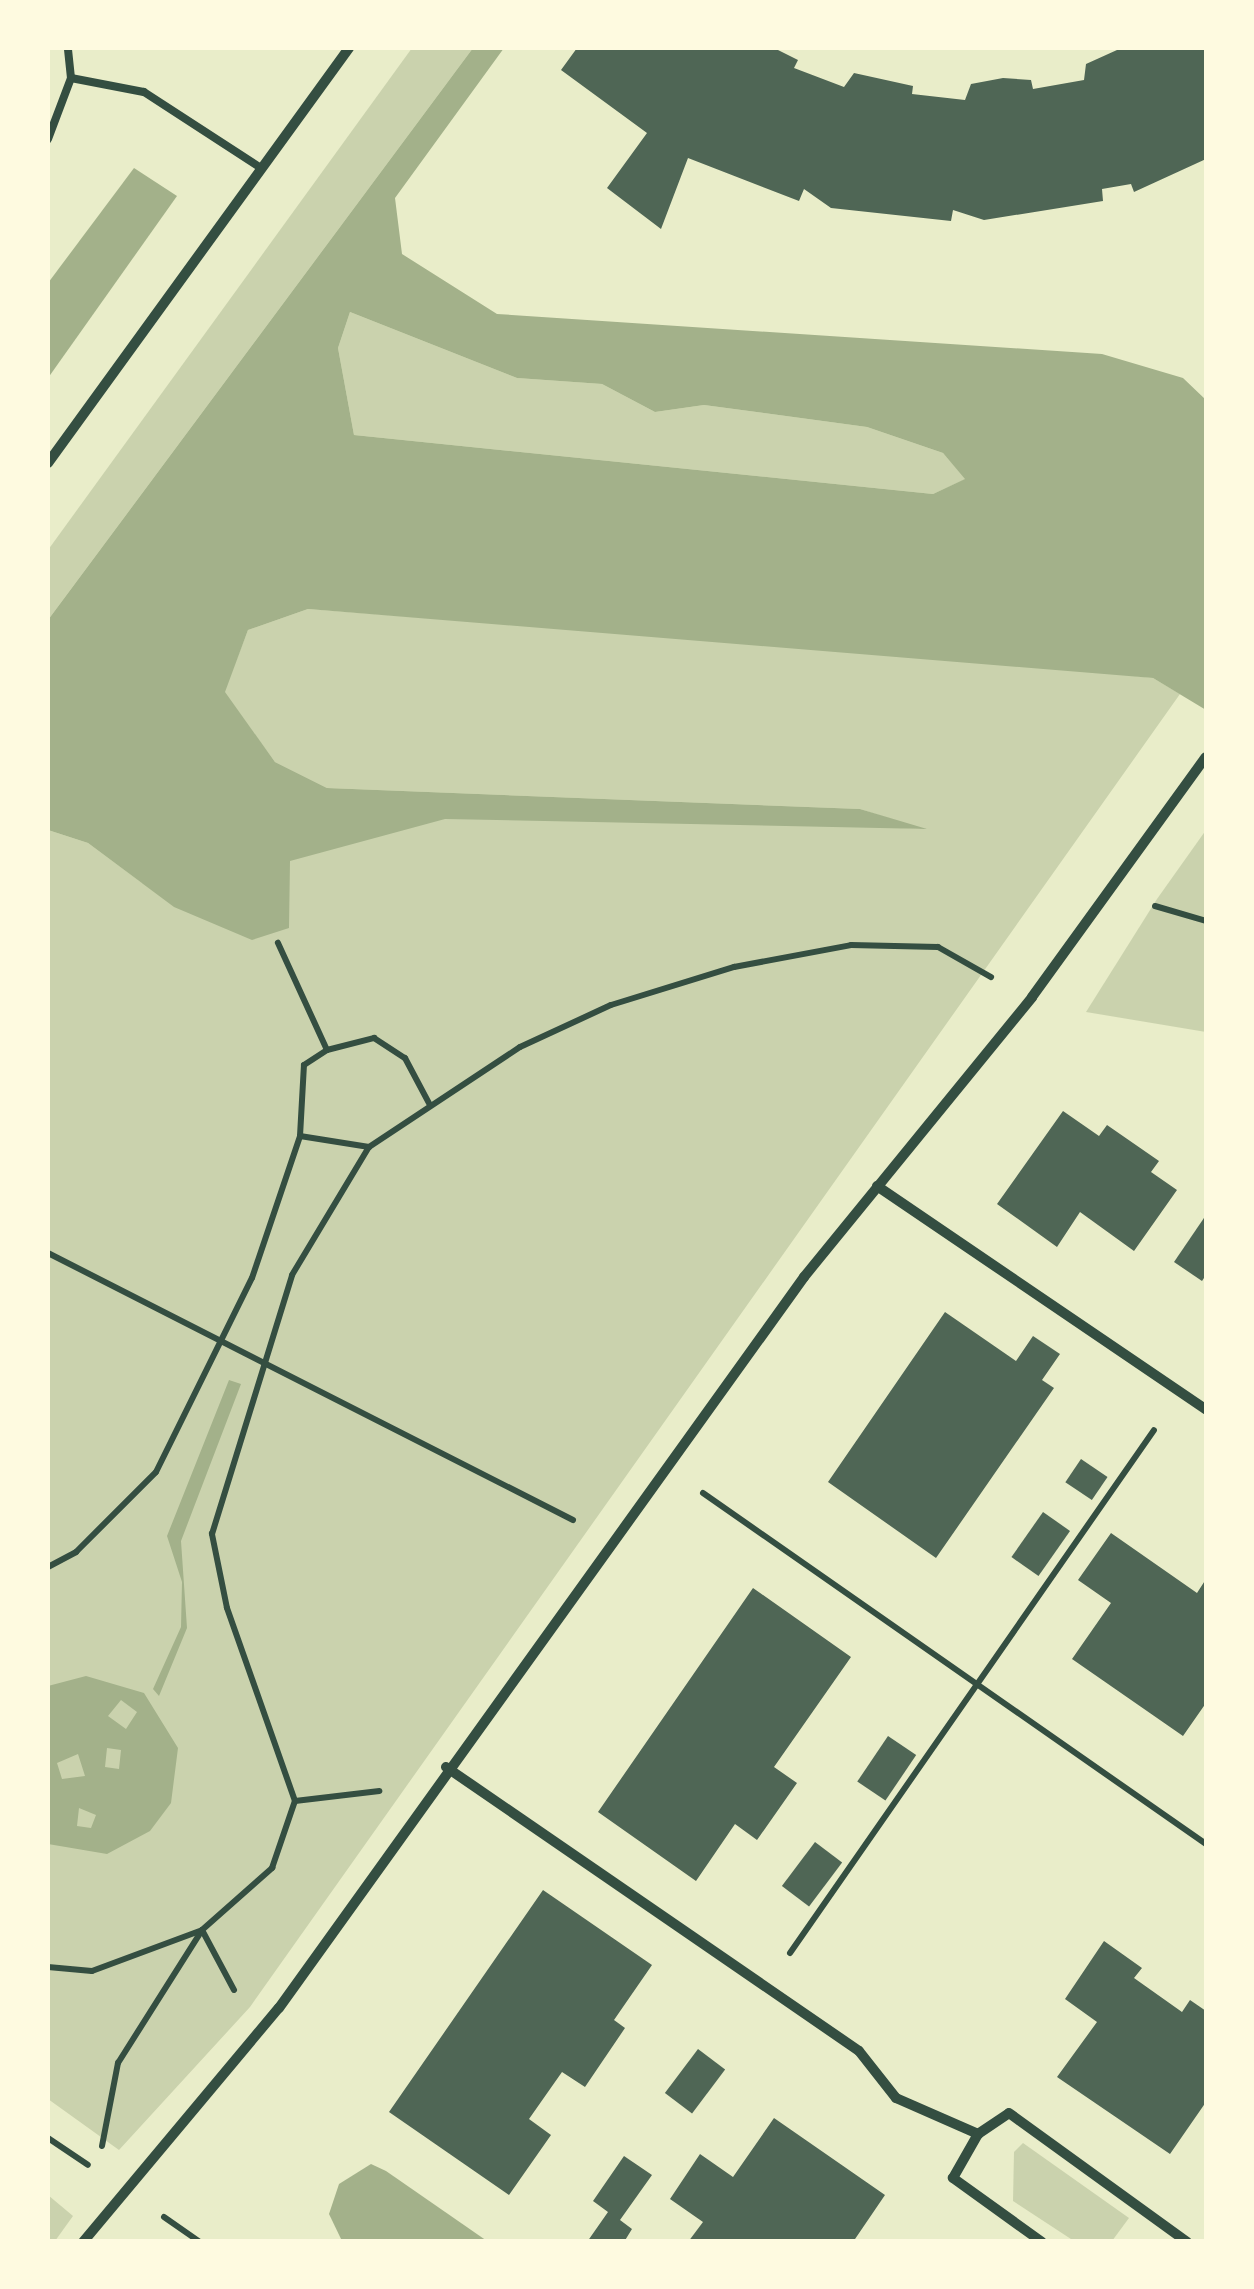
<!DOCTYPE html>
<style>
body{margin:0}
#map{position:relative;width:1254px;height:2289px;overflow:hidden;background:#e9edc9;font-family:"Source Sans 3",sans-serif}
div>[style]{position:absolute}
.green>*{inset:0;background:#cad2ad}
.water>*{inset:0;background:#a3b18a}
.building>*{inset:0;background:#4f6655;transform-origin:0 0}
.path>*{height:6px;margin:-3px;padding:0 3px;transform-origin:3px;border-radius:3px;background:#344e41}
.service>*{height:8px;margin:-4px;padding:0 4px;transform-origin:4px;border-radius:4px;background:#344e41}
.minor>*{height:10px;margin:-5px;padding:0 5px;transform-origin:5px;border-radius:5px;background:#344e41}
span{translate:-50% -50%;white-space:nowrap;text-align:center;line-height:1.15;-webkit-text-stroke:8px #fefae0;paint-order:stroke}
.frame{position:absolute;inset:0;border:50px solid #fefae0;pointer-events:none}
</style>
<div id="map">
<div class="green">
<i style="clip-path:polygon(412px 48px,473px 48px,48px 620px,48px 550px)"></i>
<i style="clip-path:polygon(350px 312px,517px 378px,602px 384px,655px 412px,704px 405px,867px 427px,943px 453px,966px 479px,933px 494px,354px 435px,338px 348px)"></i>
<i style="clip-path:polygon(308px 609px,1011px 662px,1153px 678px,1180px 694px,250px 2007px,119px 2150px,48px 2099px,48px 830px,88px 843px,142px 883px,456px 807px,922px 829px,860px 809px,327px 788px,275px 762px,224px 692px,248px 630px)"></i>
<i style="clip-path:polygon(1206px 830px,1206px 1032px,1086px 1012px,1157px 899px)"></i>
<i style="clip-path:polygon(1023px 2143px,1129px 2218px,1112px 2241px,1074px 2241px,1013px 2201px,1014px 2152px)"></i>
<i style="clip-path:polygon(48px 2195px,73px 2216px,55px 2241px,48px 2241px)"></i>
</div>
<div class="water">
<i style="clip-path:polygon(evenodd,473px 48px,504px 48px,395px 198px,402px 254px,497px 314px,1102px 354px,1183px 378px,1206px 400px,1206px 710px,1153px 678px,308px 609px,248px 630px,225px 692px,275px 762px,327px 788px,860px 809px,927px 829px,445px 819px,290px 861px,289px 928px,252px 940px,174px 907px,88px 843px,48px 830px,48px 620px,473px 48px,350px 312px,517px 378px,602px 384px,655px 412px,704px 405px,867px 427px,943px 453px,965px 479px,933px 494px,354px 435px,338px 348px,350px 312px)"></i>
<i style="clip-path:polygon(134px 168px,177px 196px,48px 378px,48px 283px)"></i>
<i style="clip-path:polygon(229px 1380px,241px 1384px,181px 1541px,187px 1628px,159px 1696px,153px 1689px,181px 1627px,182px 1582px,167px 1536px)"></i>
<i style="clip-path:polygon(evenodd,86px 1676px,144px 1693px,178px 1748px,171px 1803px,150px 1831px,107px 1854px,48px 1844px,48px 1686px,86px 1676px,121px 1700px,137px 1712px,126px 1729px,108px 1716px,121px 1700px,86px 1676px,107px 1748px,121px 1750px,119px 1769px,105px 1767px,107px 1748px,86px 1676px,78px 1754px,85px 1776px,62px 1779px,57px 1763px,78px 1754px,86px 1676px,79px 1808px,96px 1815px,91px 1828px,77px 1826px,79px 1808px)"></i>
<i style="clip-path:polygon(371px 2164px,386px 2171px,487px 2241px,342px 2241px,329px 2214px,339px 2184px)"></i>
</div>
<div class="building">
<i style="clip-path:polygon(577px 48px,774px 48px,798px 60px,794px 68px,844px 87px,854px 73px,913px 86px,912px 94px,965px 100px,971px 84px,1003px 78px,1031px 80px,1033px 89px,1084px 80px,1086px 64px,1117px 50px,1206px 48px,1206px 159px,1134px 192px,1131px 184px,1102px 189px,1103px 201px,984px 220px,953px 210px,951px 221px,831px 208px,804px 189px,799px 201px,688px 158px,661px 229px,607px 188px,647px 133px,561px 70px)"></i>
<i style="clip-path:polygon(1063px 1111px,1099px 1136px,1107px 1125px,1159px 1161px,1151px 1172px,1177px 1190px,1134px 1251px,1080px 1212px,1057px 1247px,997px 1204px)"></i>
<i style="clip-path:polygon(1206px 1215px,1206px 1275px,1202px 1281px,1174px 1262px)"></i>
<i style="clip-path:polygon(945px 1312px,1016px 1361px,1033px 1336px,1060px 1354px,1042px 1380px,1054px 1388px,936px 1558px,828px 1482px)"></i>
<i style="left:1081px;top:1459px;width:32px;height:28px;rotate:34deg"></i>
<i style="left:1043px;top:1512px;width:33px;height:55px;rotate:35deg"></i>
<i style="clip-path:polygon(1111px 1533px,1197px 1593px,1206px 1579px,1206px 1703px,1183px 1736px,1072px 1659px,1111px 1603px,1078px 1580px)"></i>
<i style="clip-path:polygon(753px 1588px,851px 1657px,774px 1767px,797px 1783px,757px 1840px,735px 1824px,696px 1881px,598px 1812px)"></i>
<i style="left:888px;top:1736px;width:34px;height:55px;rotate:34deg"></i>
<i style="left:815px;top:1842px;width:34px;height:55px;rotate:37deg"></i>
<i style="clip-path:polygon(543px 1890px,652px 1965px,614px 2020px,625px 2028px,585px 2087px,562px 2072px,529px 2119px,551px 2135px,509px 2195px,389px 2112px)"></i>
<i style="clip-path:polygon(1104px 1941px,1142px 1968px,1134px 1978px,1182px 2012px,1190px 2000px,1206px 2011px,1206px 2102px,1170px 2154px,1057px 2077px,1097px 2022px,1065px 1999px)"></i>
<i style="left:698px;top:2049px;width:34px;height:55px;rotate:37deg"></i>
<i style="clip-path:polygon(774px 2118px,885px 2195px,853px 2242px,688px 2242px,703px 2222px,670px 2199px,700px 2154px,733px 2177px)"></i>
<i style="clip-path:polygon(624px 2156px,652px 2175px,620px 2220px,632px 2229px,624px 2242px,587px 2242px,608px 2212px,593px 2201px)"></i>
</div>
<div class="path">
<i style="left:1155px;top:906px;width:53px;rotate:16.4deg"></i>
<i style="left:327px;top:1050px;width:49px;rotate:-14.3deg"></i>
<i style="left:374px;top:1038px;width:37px;rotate:33deg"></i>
<i style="left:405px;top:1058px;width:53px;rotate:62deg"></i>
<i style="left:300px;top:1136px;width:70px;rotate:9.1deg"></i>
<i style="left:48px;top:1253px;width:589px;rotate:26.96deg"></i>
<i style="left:703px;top:1493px;width:613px;rotate:34.91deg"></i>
<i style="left:48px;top:1567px;width:32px;rotate:-28deg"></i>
<i style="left:76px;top:1552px;width:113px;rotate:-45deg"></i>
<i style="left:156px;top:1472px;width:216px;rotate:-63.7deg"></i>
<i style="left:252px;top:1278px;width:150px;rotate:-71.3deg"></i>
<i style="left:300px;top:1136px;width:71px;rotate:-86.8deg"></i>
<i style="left:304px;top:1065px;width:27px;rotate:-33deg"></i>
<i style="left:327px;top:1050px;width:118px;rotate:-114.6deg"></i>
<i style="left:295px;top:1801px;width:205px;rotate:-109.4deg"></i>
<i style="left:227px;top:1608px;width:76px;rotate:-101.5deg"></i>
<i style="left:212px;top:1534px;width:271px;rotate:-72.8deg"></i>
<i style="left:292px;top:1275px;width:149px;rotate:-59deg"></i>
<i style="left:369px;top:1147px;width:181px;rotate:-33.5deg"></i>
<i style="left:520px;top:1047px;width:100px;rotate:-24.8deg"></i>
<i style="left:611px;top:1005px;width:129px;rotate:-17.2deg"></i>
<i style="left:734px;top:967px;width:119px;rotate:-10.6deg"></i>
<i style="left:851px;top:945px;width:87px;rotate:1.3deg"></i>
<i style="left:938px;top:947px;width:61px;rotate:29.5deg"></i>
<i style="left:790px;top:1953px;width:637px;rotate:-55.16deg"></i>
<i style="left:48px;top:1967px;width:44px;rotate:5.2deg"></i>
<i style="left:92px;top:1971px;width:117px;rotate:-20.4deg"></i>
<i style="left:202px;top:1930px;width:68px;rotate:61.9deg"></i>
<i style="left:48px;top:2138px;width:48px;rotate:34deg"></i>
<i style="left:102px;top:2146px;width:85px;rotate:-79.1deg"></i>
<i style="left:118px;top:2063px;width:157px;rotate:-57.7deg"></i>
<i style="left:202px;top:1930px;width:94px;rotate:-41.5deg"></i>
<i style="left:272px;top:1868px;width:71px;rotate:-71.1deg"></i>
<i style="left:295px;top:1801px;width:85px;rotate:-6.8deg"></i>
<i style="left:164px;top:2217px;width:44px;rotate:34.8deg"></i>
</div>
<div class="service">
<i style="left:71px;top:78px;width:74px;rotate:10.9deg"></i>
<i style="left:144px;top:92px;width:140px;rotate:33deg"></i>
<i style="left:48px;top:139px;width:65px;rotate:-69.3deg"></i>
<i style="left:71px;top:78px;width:30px;rotate:-96deg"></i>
</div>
<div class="minor">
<i style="left:48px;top:463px;width:513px;rotate:-54.05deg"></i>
<i style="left:877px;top:1186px;width:398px;rotate:34.2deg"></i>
<i style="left:446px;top:1767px;width:501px;rotate:34.51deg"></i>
<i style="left:859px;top:2051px;width:60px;rotate:51.8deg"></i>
<i style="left:896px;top:2098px;width:90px;rotate:23.7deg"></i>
<i style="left:83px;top:2242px;width:305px;rotate:-50.1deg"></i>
<i style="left:279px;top:2008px;width:900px;rotate:-54.31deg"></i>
<i style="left:804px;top:1277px;width:361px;rotate:-50.8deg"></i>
<i style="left:1032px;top:997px;width:296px;rotate:-54.1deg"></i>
<i style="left:1042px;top:2242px;width:110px;rotate:-144.3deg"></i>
<i style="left:953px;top:2178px;width:51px;rotate:-60.4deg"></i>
<i style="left:978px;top:2134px;width:37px;rotate:-34deg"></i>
<i style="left:1009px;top:2113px;width:220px;rotate:35.9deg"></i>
</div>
<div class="frame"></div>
</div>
